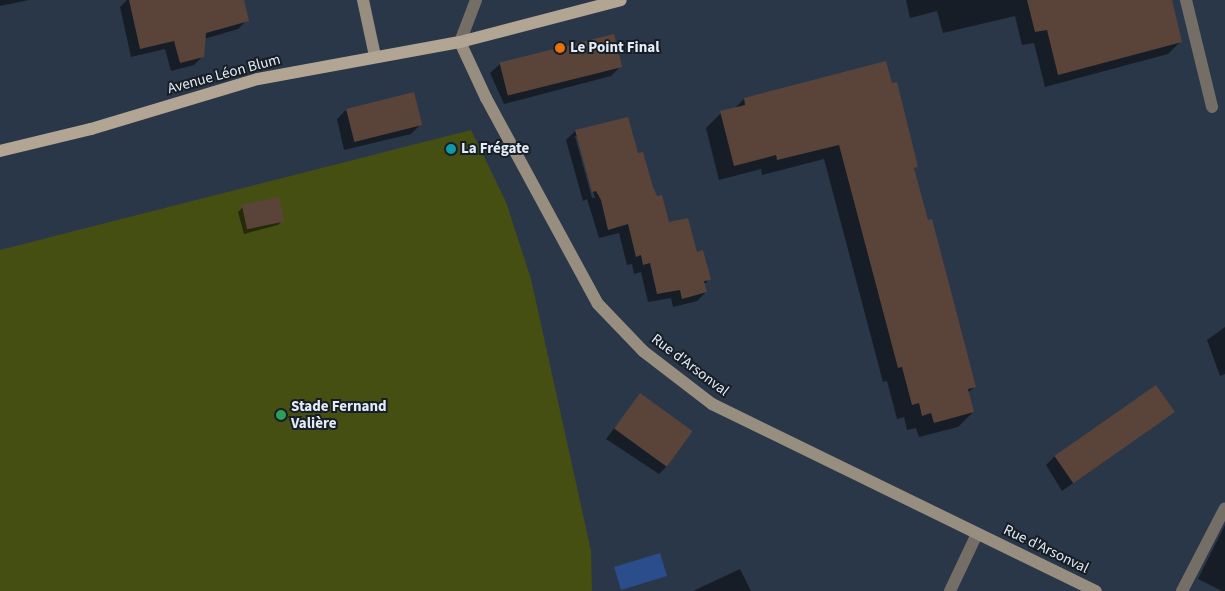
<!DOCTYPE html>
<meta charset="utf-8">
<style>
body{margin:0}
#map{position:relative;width:1225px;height:591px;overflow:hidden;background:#2a3748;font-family:"Source Sans 3",sans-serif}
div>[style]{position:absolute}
.green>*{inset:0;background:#464f12}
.water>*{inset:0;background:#2b4d8c;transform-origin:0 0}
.shadow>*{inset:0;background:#0007}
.building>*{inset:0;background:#5a443a;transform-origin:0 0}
.lane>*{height:12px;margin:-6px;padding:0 6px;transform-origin:6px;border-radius:6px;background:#756e66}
.street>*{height:12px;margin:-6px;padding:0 6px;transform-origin:6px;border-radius:6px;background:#756e66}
.secondary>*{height:12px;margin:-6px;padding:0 6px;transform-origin:6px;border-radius:6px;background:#988e80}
.primary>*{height:12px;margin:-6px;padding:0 6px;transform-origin:6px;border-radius:6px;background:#b3a594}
.dots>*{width:14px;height:14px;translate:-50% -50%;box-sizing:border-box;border:2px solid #181e26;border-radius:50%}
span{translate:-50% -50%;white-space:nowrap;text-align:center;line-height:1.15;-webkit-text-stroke:4px #181e26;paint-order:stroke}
.poi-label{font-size:15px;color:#e3ebf6;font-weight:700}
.left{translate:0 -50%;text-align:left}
.street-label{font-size:15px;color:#e3ebf6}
</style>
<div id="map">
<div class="green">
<i style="clip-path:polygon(471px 130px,506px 202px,531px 279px,591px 551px,592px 591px,0 591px,0 250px)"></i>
</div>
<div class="water">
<i style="left:660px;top:553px;width:24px;height:48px;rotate:73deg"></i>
</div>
<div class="shadow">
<i style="clip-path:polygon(0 0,29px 0,0 6px)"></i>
<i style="clip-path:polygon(127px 0,243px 0,247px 20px,238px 29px,204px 39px,203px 56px,194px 65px,171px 71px,165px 49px,131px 57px,120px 7px)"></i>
<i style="clip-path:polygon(906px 0,1170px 0,1181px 41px,1168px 54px,1045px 87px,1034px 43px,1022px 45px,1015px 16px,943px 33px,937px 11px,910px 18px)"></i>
<i style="clip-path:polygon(500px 64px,621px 66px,611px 76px,504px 104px,490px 73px)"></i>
<i style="clip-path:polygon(744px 99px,917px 166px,913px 170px,975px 386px,968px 393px,973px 412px,958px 427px,919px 437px,916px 428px,907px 430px,904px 417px,897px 419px,887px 381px,883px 382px,824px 159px,762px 175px,761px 169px,719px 180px,706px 128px,721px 113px,734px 109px)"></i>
<i style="clip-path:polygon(347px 109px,421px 124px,411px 134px,344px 150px,337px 119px)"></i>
<i style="clip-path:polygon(evenodd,575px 131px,637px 155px,668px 224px,696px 253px,709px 279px,704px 285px,706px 292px,697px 301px,673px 307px,671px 298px,648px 302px,641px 272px,634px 274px,632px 264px,627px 265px,619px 233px,599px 238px,587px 199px,583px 201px,566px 140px,575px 131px,575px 136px,578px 136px,595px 198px,592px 198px,575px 136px)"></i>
<i style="clip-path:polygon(243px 207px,283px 220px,278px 225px,244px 234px,238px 212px)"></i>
<i style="clip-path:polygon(1225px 327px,1225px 374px,1220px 376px,1207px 340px)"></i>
<i style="clip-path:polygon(640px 395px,668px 465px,659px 474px,606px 439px)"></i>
<i style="clip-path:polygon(1173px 412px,1062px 491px,1046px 465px,1055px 456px)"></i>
<i style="clip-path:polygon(1225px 525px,1225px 591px,1222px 591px,1198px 579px)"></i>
<i style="clip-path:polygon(740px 569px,751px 591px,693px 591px)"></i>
</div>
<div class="building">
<i style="clip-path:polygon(129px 0,244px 0,249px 21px,206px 33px,204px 57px,180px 63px,174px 41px,140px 49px)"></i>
<i style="clip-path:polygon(1027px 0,1172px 0,1182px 42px,1058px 75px,1047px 30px,1035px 32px)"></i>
<i style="left:614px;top:34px;width:34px;height:118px;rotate:76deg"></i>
<i style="clip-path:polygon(886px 61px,892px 83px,897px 82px,918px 167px,914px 168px,928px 220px,932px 219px,976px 387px,968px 389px,974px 412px,934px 423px,931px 413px,922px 416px,919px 403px,912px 405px,902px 367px,898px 368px,839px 145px,777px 160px,776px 155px,734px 166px,720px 111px,745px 105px,744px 98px)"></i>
<i style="left:414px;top:92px;width:34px;height:70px;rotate:76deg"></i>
<i style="clip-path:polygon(628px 117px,638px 153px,643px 152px,653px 187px,657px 196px,662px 195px,669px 222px,688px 218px,697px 252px,703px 250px,711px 280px,704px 281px,707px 292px,682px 299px,680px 290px,657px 294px,650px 263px,643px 265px,641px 255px,636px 257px,628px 224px,608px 230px,601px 200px,596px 191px,592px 192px,575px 130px)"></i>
<i style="left:279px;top:197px;width:25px;height:38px;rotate:78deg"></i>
<i style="left:1156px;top:385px;width:33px;height:124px;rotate:55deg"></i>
<i style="left:640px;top:393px;width:65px;height:44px;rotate:36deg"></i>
</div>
<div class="lane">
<i style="left:1186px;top:0;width:110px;rotate:76.3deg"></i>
<i style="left:950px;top:591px;width:63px;rotate:-64.7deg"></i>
<i style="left:1182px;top:591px;width:93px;rotate:-62.6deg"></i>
</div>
<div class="street">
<i style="left:460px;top:42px;width:45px;rotate:-69.1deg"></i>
</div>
<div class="secondary">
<i style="left:363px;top:0;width:57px;rotate:77.9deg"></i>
<i style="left:460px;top:42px;width:62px;rotate:65.1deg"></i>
<i style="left:486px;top:98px;width:234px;rotate:61.5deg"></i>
<i style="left:598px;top:304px;width:65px;rotate:46.2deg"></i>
<i style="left:643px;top:351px;width:87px;rotate:37.5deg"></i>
<i style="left:712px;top:404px;width:427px;rotate:26deg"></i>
</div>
<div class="primary">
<i style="left:0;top:151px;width:94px;rotate:-13.6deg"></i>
<i style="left:91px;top:129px;width:174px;rotate:-16.7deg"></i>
<i style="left:258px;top:79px;width:205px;rotate:-10.4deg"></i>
<i style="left:460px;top:42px;width:166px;rotate:-14.6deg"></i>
</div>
<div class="dots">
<i style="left:560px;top:48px;background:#e8710a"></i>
<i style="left:451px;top:149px;background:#0f9aa8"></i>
<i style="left:281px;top:415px;background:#2e9e5b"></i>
</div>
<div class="poi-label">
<span class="left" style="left:570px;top:48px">Le Point Final</span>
<span class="left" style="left:461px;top:149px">La Frégate</span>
<span class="left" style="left:291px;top:415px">Stade Fernand<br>Valière</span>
</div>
<div class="street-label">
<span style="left:224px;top:74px;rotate:-15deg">Avenue Léon Blum</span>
<span style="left:690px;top:365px;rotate:37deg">Rue d'Arsonval</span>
<span style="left:1046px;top:549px;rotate:26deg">Rue d'Arsonval</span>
</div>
</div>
